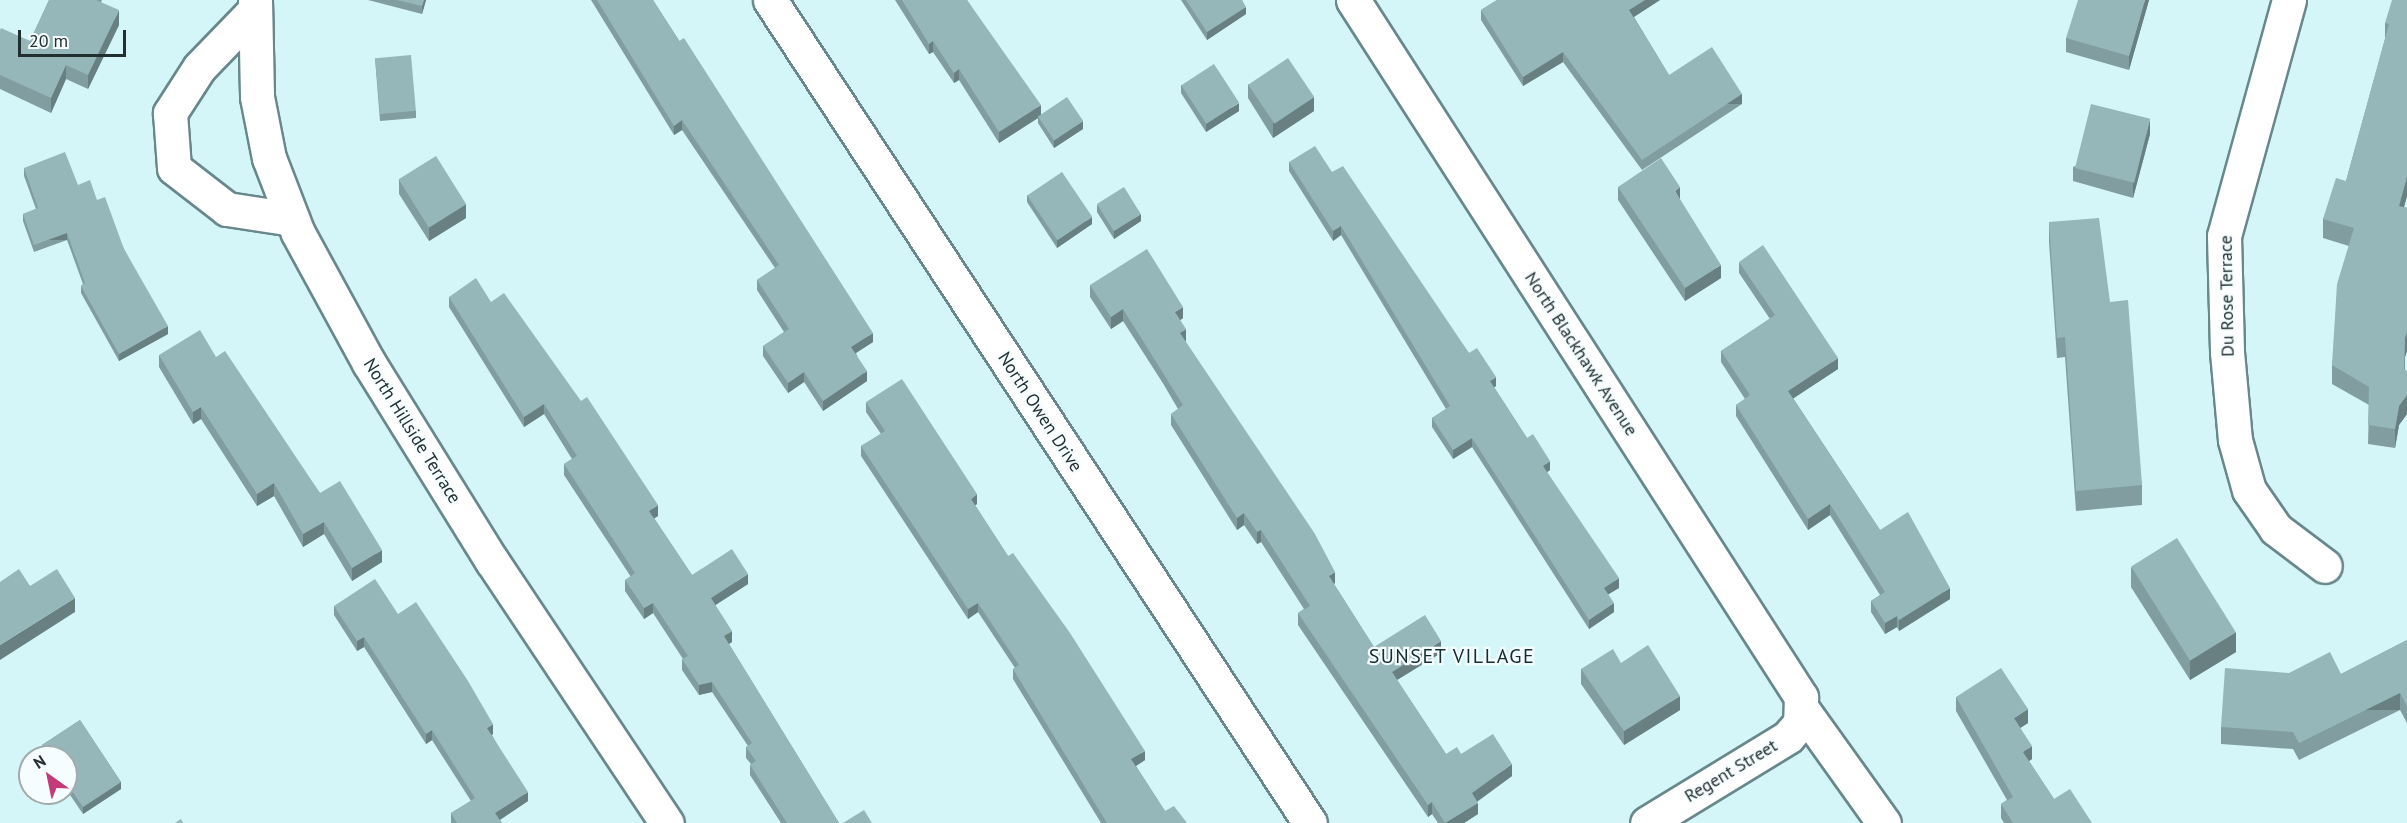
<!DOCTYPE html>
<style>
body{margin:0}
#map{position:relative;width:2407px;height:823px;overflow:hidden;background:#d4f6f9;font-family:"PT Sans",sans-serif}
div>[style]{position:absolute}
.roads{filter:drop-shadow(2px 0 #68888b) drop-shadow(-2px 0 #68888b) drop-shadow(0 2px #68888b) drop-shadow(0 -2px #68888b)}
.minor>*{height:33px;margin:-16.5px;padding:0 16.5px;transform-origin:16.5px;border-radius:16.5px;background:#fff}
.wall>*{inset:0;background:#819da0}
.shaded-wall>*{inset:0;background:#698082;transform-origin:0 0}
.building>*{inset:0;background:#96b7ba;transform-origin:0 0}
span{translate:-50% -50%;white-space:nowrap;text-align:center;line-height:1.15;-webkit-text-stroke:4.5px #f6fdfe;paint-order:stroke}
.street-label{font-size:18px;color:#222f31}
.neighbourhood-label{font-size:20px;color:#112f32;letter-spacing:1.5px}
.north{position:absolute;left:18px;top:745px;width:60px;height:60px;box-sizing:border-box;background:#f6fdfe;border:2px solid #a1abac;border-radius:50%;rotate:327deg;font-size:16px;font-weight:700;line-height:24px;text-align:center;color:#222f31}
.north::after{content:'';display:block;margin:auto;width:21px;height:27px;background:#c13a79;clip-path:polygon(50% 0,100% 100%,50% 72%,0 100%)}
.scale{position:absolute;left:18px;top:30px;width:108px;height:27px;box-sizing:border-box;border:3px solid #222f31;border-top:0;padding-left:8px;font-size:18px;line-height:21px;white-space:nowrap;color:#222f31;-webkit-text-stroke:4px #f6fdfe;paint-order:stroke}
</style>
<div id="map">
<div class="roads">
<div class="minor">
<i style="left:255px;top:0;width:97px;rotate:88.8deg"></i>
<i style="left:257px;top:97px;width:62px;rotate:78.9deg"></i>
<i style="left:269px;top:158px;width:80px;rotate:68.9deg"></i>
<i style="left:298px;top:233px;width:148px;rotate:61.4deg"></i>
<i style="left:369px;top:363px;width:233px;rotate:58.2deg"></i>
<i style="left:492px;top:561px;width:315px;rotate:56.3deg"></i>
<i style="left:770px;top:0;width:984px;rotate:56.73deg"></i>
<i style="left:1353px;top:0;width:829px;rotate:57.27deg"></i>
<i style="left:1801px;top:697px;width:26px;rotate:92deg"></i>
<i style="left:1800px;top:723px;width:18px;rotate:131deg"></i>
<i style="left:1788px;top:737px;width:165px;rotate:148.6deg"></i>
<i style="left:2289px;top:0;width:245px;rotate:105.4deg"></i>
<i style="left:2224px;top:236px;width:116px;rotate:88.5deg"></i>
<i style="left:2227px;top:352px;width:88px;rotate:84.8deg"></i>
<i style="left:2235px;top:440px;width:52px;rotate:74.4deg"></i>
<i style="left:2249px;top:490px;width:47px;rotate:55.3deg"></i>
<i style="left:2276px;top:529px;width:61px;rotate:37.1deg"></i>
<i style="left:254px;top:11px;width:79px;rotate:134deg"></i>
<i style="left:199px;top:68px;width:54px;rotate:122.8deg"></i>
<i style="left:170px;top:113px;width:55px;rotate:85.8deg"></i>
<i style="left:174px;top:168px;width:67px;rotate:37.7deg"></i>
<i style="left:227px;top:209px;width:66px;rotate:8.7deg"></i>
<i style="left:1803px;top:710px;width:139px;rotate:54.4deg"></i>
</div>
</div>
<div class="wall">
<i style="clip-path:polygon(49px 0,102px 0,101px 2px,119px 25px,88px 89px,66px 79px,51px 113px,0 89px,0 30px,30px 41px)"></i>
<i style="clip-path:polygon(368px 0,426px 0,422px 14px)"></i>
<i style="clip-path:polygon(591px 0,653px 0,873px 342px,856px 353px,867px 381px,823px 411px,804px 382px,788px 393px,763px 356px,763px 346px,784px 332px,757px 290px,757px 280px,775px 268px,682px 130px,674px 135px)"></i>
<i style="clip-path:polygon(895px 0,967px 0,1041px 114px,1083px 129px,1054px 148px,1038px 123px,1038px 118px,999px 143px,959px 80px,954px 83px,933px 52px,929px 54px)"></i>
<i style="clip-path:polygon(1181px 0,1242px 0,1246px 14px,1207px 40px)"></i>
<i style="clip-path:polygon(1497px 0,1660px 0,1634px 17px,1669px 75px,1742px 104px,1642px 170px,1563px 62px,1523px 86px,1481px 20px,1481px 10px)"></i>
<i style="clip-path:polygon(2149px 0,2129px 70px,2066px 52px,2066px 38px)"></i>
<i style="clip-path:polygon(2407px 0,2407px 196px,2404px 207px,2407px 208px,2407px 351px,2405px 357px,2405px 370px,2407px 371px,2407px 414px,2399px 425px,2395px 448px,2368px 444px,2369px 405px,2332px 384px,2332px 365px,2349px 246px,2323px 238px,2323px 219px,2346px 181px,2385px 39px,2385px 23px)"></i>
<i style="clip-path:polygon(375px 58px,416px 111px,416px 118px,380px 121px)"></i>
<i style="clip-path:polygon(1248px 84px,1314px 111px,1273px 138px,1248px 98px)"></i>
<i style="clip-path:polygon(1181px 85px,1239px 111px,1206px 132px,1181px 93px)"></i>
<i style="clip-path:polygon(2150px 134px,2133px 198px,2073px 181px,2073px 167px)"></i>
<i style="clip-path:polygon(1289px 162px,1332px 172px,1469px 353px,1496px 386px,1494px 387px,1527px 438px,1550px 470px,1547px 472px,1619px 588px,1608px 594px,1614px 612px,1589px 629px,1472px 447px,1453px 459px,1432px 427px,1432px 418px,1446px 409px,1341px 235px,1333px 241px,1289px 171px)"></i>
<i style="clip-path:polygon(24px 168px,78px 185px,97px 200px,124px 249px,168px 334px,119px 361px,81px 293px,81px 286px,83px 284px,67px 240px,34px 252px,23px 221px,23px 214px,36px 209px,24px 176px)"></i>
<i style="clip-path:polygon(399px 179px,466px 218px,429px 241px,399px 194px)"></i>
<i style="clip-path:polygon(1618px 187px,1680px 200px,1721px 278px,1685px 301px,1618px 200px)"></i>
<i style="clip-path:polygon(1027px 195px,1092px 224px,1057px 248px,1027px 202px)"></i>
<i style="clip-path:polygon(1097px 205px,1141px 221px,1114px 239px,1097px 212px)"></i>
<i style="clip-path:polygon(2049px 222px,2110px 302px,2142px 485px,2142px 505px,2076px 511px,2065px 357px,2057px 358px,2049px 242px)"></i>
<i style="clip-path:polygon(1739px 262px,1838px 369px,1793px 398px,1880px 530px,1950px 599px,1899px 631px,1897px 627px,1885px 634px,1871px 612px,1871px 601px,1880px 595px,1830px 515px,1808px 530px,1736px 416px,1736px 405px,1745px 399px,1721px 362px,1721px 351px,1770px 319px,1739px 273px)"></i>
<i style="clip-path:polygon(1090px 285px,1183px 318px,1180px 320px,1185px 341px,1335px 583px,1334px 584px,1374px 647px,1441px 653px,1397px 680px,1446px 754px,1461px 754px,1512px 776px,1477px 802px,1478px 814px,1464px 823px,1438px 823px,1432px 814px,1428px 817px,1298px 625px,1298px 613px,1304px 609px,1261px 542px,1257px 544px,1244px 525px,1237px 530px,1171px 425px,1171px 414px,1178px 409px,1164px 385px,1123px 321px,1111px 329px,1090px 297px)"></i>
<i style="clip-path:polygon(449px 297px,491px 302px,658px 516px,654px 518px,692px 575px,748px 584px,715px 605px,732px 642px,729px 644px,839px 823px,781px 823px,750px 775px,750px 765px,751px 764px,746px 758px,746px 747px,748px 746px,712px 692px,699px 695px,682px 670px,682px 659px,683px 659px,653px 613px,644px 619px,625px 591px,625px 580px,631px 577px,564px 475px,564px 464px,572px 459px,544px 414px,524px 427px,449px 307px)"></i>
<i style="clip-path:polygon(159px 355px,216px 357px,320px 493px,382px 562px,352px 581px,324px 534px,303px 547px,274px 496px,257px 506px,201px 419px,193px 424px,159px 367px)"></i>
<i style="clip-path:polygon(866px 402px,977px 504px,975px 505px,1008px 556px,1145px 760px,1136px 766px,1165px 811px,1187px 823px,1101px 823px,1013px 679px,1013px 669px,1015px 668px,978px 612px,968px 619px,861px 456px,861px 446px,881px 434px,866px 412px)"></i>
<i style="clip-path:polygon(2131px 567px,2236px 652px,2190px 680px,2131px 587px)"></i>
<i style="clip-path:polygon(334px 606px,398px 614px,493px 734px,492px 735px,528px 801px,500px 820px,502px 823px,451px 823px,451px 813px,471px 801px,432px 740px,426px 744px,364px 647px,357px 651px,334px 615px)"></i>
<i style="clip-path:polygon(2407px 640px,2407px 723px,2400px 710px,2299px 760px,2293px 749px,2221px 744px,2221px 727px,2289px 673px,2341px 674px)"></i>
<i style="clip-path:polygon(1621px 663px,1680px 710px,1624px 745px,1581px 684px,1581px 669px)"></i>
<i style="clip-path:polygon(1956px 697px,2028px 723px,2020px 728px,2032px 759px,2029px 761px,2054px 799px,2092px 823px,2004px 823px,2001px 818px,2001px 804px,2007px 800px,1956px 711px)"></i>
<i style="clip-path:polygon(80px 720px,121px 782px,121px 789px,83px 814px,66px 789px,66px 757px,45px 757px,42px 753px,42px 745px)"></i>
</div>
<div class="shaded-wall">
<i style="clip-path:polygon(424px 0,426px 0,422px 14px,422px 6px)"></i>
<i style="clip-path:polygon(1645px 0,1660px 0,1629px 20px,1629px 10px)"></i>
<i style="clip-path:polygon(2145px 0,2149px 0,2129px 70px,2129px 56px)"></i>
<i style="clip-path:polygon(1246px 7px,1246px 14px,1207px 40px,1207px 32px)"></i>
<i style="clip-path:polygon(119px 10px,119px 25px,88px 89px,88px 75px)"></i>
<i style="clip-path:polygon(933px 41px,933px 52px,929px 54px,929px 44px)"></i>
<i style="clip-path:polygon(1563px 52px,1563px 62px,1523px 86px,1523px 77px)"></i>
<i style="clip-path:polygon(66px 65px,66px 79px,51px 113px,51px 98px)"></i>
<i style="clip-path:polygon(959px 69px,959px 80px,954px 83px,954px 73px)"></i>
<i style="left:1742px;top:94px;width:10px;height:120px;rotate:90deg"></i>
<i style="clip-path:polygon(1314px 97px,1314px 111px,1273px 138px,1273px 123px)"></i>
<i style="clip-path:polygon(1239px 103px,1239px 111px,1206px 132px,1206px 124px)"></i>
<i style="clip-path:polygon(1041px 105px,1041px 116px,1038px 116px,1038px 118px,999px 143px,999px 132px)"></i>
<i style="clip-path:polygon(2150px 119px,2150px 134px,2133px 198px,2133px 183px)"></i>
<i style="clip-path:polygon(682px 120px,682px 130px,674px 135px,674px 126px)"></i>
<i style="clip-path:polygon(1083px 121px,1083px 129px,1054px 148px,1054px 140px)"></i>
<i style="clip-path:polygon(2407px 177px,2407px 196px,2399px 225px,2399px 206px)"></i>
<i style="clip-path:polygon(1680px 187px,1680px 200px,1675px 191px)"></i>
<i style="clip-path:polygon(466px 204px,466px 218px,429px 241px,429px 227px)"></i>
<i style="clip-path:polygon(1141px 214px,1141px 221px,1114px 239px,1114px 231px)"></i>
<i style="clip-path:polygon(1092px 217px,1092px 224px,1057px 248px,1057px 240px)"></i>
<i style="clip-path:polygon(1341px 226px,1341px 235px,1333px 241px,1333px 231px)"></i>
<i style="left:67px;top:233px;width:7px;height:35px;rotate:90deg"></i>
<i style="clip-path:polygon(1721px 265px,1721px 278px,1685px 301px,1685px 288px)"></i>
<i style="clip-path:polygon(1183px 307px,1183px 318px,1175px 324px,1175px 312px)"></i>
<i style="clip-path:polygon(1123px 309px,1123px 321px,1111px 329px,1111px 317px)"></i>
<i style="clip-path:polygon(168px 326px,168px 334px,119px 361px,119px 354px)"></i>
<i style="clip-path:polygon(1186px 329px,1186px 341px,1180px 344px,1180px 333px)"></i>
<i style="clip-path:polygon(2407px 332px,2407px 351px,2405px 357px,2404px 388px,2405px 338px)"></i>
<i style="clip-path:polygon(873px 333px,873px 342px,851px 356px,851px 347px)"></i>
<i style="clip-path:polygon(1838px 358px,1838px 369px,1788px 402px,1788px 391px)"></i>
<i style="clip-path:polygon(867px 371px,867px 381px,823px 411px,823px 401px)"></i>
<i style="clip-path:polygon(804px 372px,804px 382px,788px 393px,788px 383px)"></i>
<i style="clip-path:polygon(1496px 377px,1496px 386px,1490px 390px,1490px 381px)"></i>
<i style="clip-path:polygon(2407px 395px,2407px 414px,2399px 425px,2395px 448px,2395px 429px,2399px 406px)"></i>
<i style="clip-path:polygon(544px 404px,544px 414px,524px 427px,524px 417px)"></i>
<i style="clip-path:polygon(201px 407px,201px 419px,193px 424px,193px 412px)"></i>
<i style="clip-path:polygon(1472px 438px,1472px 447px,1453px 459px,1453px 450px)"></i>
<i style="clip-path:polygon(1550px 461px,1550px 470px,1543px 475px,1543px 466px)"></i>
<i style="clip-path:polygon(274px 483px,274px 496px,257px 506px,257px 494px)"></i>
<i style="clip-path:polygon(977px 494px,977px 504px,971px 508px,971px 499px)"></i>
<i style="clip-path:polygon(1830px 504px,1830px 515px,1808px 530px,1808px 519px)"></i>
<i style="clip-path:polygon(658px 505px,658px 516px,649px 522px,649px 511px)"></i>
<i style="clip-path:polygon(1244px 513px,1244px 525px,1237px 530px,1237px 518px)"></i>
<i style="clip-path:polygon(324px 522px,324px 534px,303px 547px,303px 534px)"></i>
<i style="clip-path:polygon(1261px 530px,1261px 542px,1257px 544px,1257px 532px)"></i>
<i style="clip-path:polygon(382px 550px,382px 562px,352px 581px,352px 568px)"></i>
<i style="clip-path:polygon(1335px 572px,1335px 583px,1329px 587px,1329px 576px)"></i>
<i style="clip-path:polygon(748px 574px,748px 584px,711px 608px,711px 598px)"></i>
<i style="clip-path:polygon(1619px 578px,1619px 588px,1604px 597px,1604px 588px)"></i>
<i style="clip-path:polygon(1950px 588px,1950px 599px,1899px 631px,1899px 620px)"></i>
<i style="clip-path:polygon(75px 598px,75px 612px,0 660px,0 645px)"></i>
<i style="clip-path:polygon(653px 603px,653px 613px,644px 619px,644px 608px)"></i>
<i style="clip-path:polygon(978px 603px,978px 612px,968px 619px,968px 609px)"></i>
<i style="clip-path:polygon(1614px 603px,1614px 612px,1589px 629px,1589px 620px)"></i>
<i style="clip-path:polygon(1897px 616px,1897px 627px,1885px 634px,1885px 623px)"></i>
<i style="clip-path:polygon(732px 631px,732px 642px,724px 647px,724px 636px)"></i>
<i style="clip-path:polygon(2236px 632px,2236px 652px,2190px 680px,2190px 660px)"></i>
<i style="clip-path:polygon(364px 637px,364px 647px,357px 651px,357px 641px)"></i>
<i style="clip-path:polygon(1441px 641px,1441px 653px,1392px 683px,1392px 672px)"></i>
<i style="clip-path:polygon(712px 682px,712px 692px,699px 695px,699px 685px)"></i>
<i style="left:2400px;top:693px;width:17px;height:113px;rotate:90deg"></i>
<i style="clip-path:polygon(1680px 696px,1680px 710px,1624px 745px,1624px 731px)"></i>
<i style="clip-path:polygon(2028px 709px,2028px 723px,2014px 732px,2014px 718px)"></i>
<i style="clip-path:polygon(493px 724px,493px 734px,487px 738px,487px 728px)"></i>
<i style="clip-path:polygon(432px 730px,432px 740px,426px 744px,426px 734px)"></i>
<i style="clip-path:polygon(2032px 746px,2032px 759px,2023px 765px,2023px 752px)"></i>
<i style="clip-path:polygon(1145px 751px,1145px 760px,1131px 769px,1131px 759px)"></i>
<i style="clip-path:polygon(1512px 764px,1512px 776px,1472px 805px,1472px 793px)"></i>
<i style="clip-path:polygon(121px 782px,121px 789px,83px 814px,83px 807px)"></i>
<i style="clip-path:polygon(528px 792px,528px 801px,495px 823px,495px 813px)"></i>
<i style="clip-path:polygon(1432px 802px,1432px 814px,1428px 817px,1428px 805px)"></i>
<i style="clip-path:polygon(1478px 803px,1478px 814px,1464px 823px,1445px 823px)"></i>
</div>
<div class="building">
<i style="clip-path:polygon(49px 0,96px 0,119px 10px,88px 75px,66px 65px,51px 98px,0 75px,0 30px,1px 28px,30px 41px)"></i>
<i style="clip-path:polygon(397px 0,424px 0,422px 6px)"></i>
<i style="clip-path:polygon(597px 0,653px 0,679px 41px,684px 38px,873px 333px,851px 347px,867px 371px,823px 401px,804px 372px,788px 383px,763px 346px,789px 329px,757px 280px,779px 265px,682px 120px,674px 126px)"></i>
<i style="clip-path:polygon(902px 0,967px 0,1041px 105px,999px 132px,959px 69px,954px 73px,933px 41px,929px 44px)"></i>
<i style="clip-path:polygon(1186px 0,1242px 0,1246px 7px,1207px 32px)"></i>
<i style="clip-path:polygon(1497px 0,1645px 0,1629px 10px,1669px 75px,1712px 47px,1742px 94px,1642px 160px,1563px 52px,1523px 77px,1481px 10px)"></i>
<i style="clip-path:polygon(2078px 0,2145px 0,2129px 56px,2066px 38px)"></i>
<i style="clip-path:polygon(2392px 0,2407px 0,2407px 177px,2399px 206px,2407px 208px,2407px 332px,2405px 338px,2404px 369px,2407px 371px,2407px 395px,2399px 406px,2395px 429px,2368px 425px,2369px 387px,2332px 365px,2337px 284px,2354px 228px,2323px 219px,2336px 178px,2346px 181px,2389px 24px,2385px 23px)"></i>
<i style="left:411px;top:55px;width:56px;height:36px;rotate:85deg"></i>
<i style="left:1288px;top:58px;width:47px;height:48px;rotate:56deg"></i>
<i style="left:1214px;top:64px;width:46px;height:39px;rotate:57deg"></i>
<i style="left:1067px;top:97px;width:29px;height:35px;rotate:56deg"></i>
<i style="left:2091px;top:104px;width:61px;height:66px;rotate:14deg"></i>
<i style="clip-path:polygon(1315px 146px,1332px 172px,1343px 166px,1469px 353px,1477px 348px,1496px 377px,1490px 381px,1527px 438px,1533px 434px,1550px 461px,1543px 466px,1619px 578px,1604px 588px,1614px 603px,1589px 620px,1472px 438px,1453px 450px,1432px 418px,1450px 406px,1341px 226px,1333px 231px,1289px 162px)"></i>
<i style="clip-path:polygon(65px 152px,78px 185px,90px 180px,97px 200px,105px 197px,124px 249px,168px 326px,119px 354px,81px 286px,85px 283px,67px 233px,34px 245px,23px 214px,38px 208px,24px 168px)"></i>
<i style="left:436px;top:156px;width:57px;height:44px;rotate:58deg"></i>
<i style="clip-path:polygon(1661px 158px,1680px 187px,1675px 191px,1721px 265px,1685px 288px,1618px 187px)"></i>
<i style="left:1062px;top:172px;width:54px;height:42px;rotate:56deg"></i>
<i style="left:1124px;top:187px;width:32px;height:32px;rotate:58deg"></i>
<i style="clip-path:polygon(2099px 218px,2110px 302px,2128px 300px,2142px 485px,2076px 491px,2065px 337px,2057px 338px,2049px 222px)"></i>
<i style="clip-path:polygon(1763px 245px,1838px 358px,1788px 391px,1880px 530px,1908px 512px,1950px 588px,1899px 620px,1897px 616px,1885px 623px,1871px 601px,1885px 592px,1830px 504px,1808px 519px,1736px 405px,1750px 395px,1721px 351px,1775px 315px,1739px 262px)"></i>
<i style="clip-path:polygon(1147px 249px,1183px 307px,1175px 312px,1186px 329px,1180px 333px,1315px 534px,1335px 572px,1329px 576px,1374px 647px,1425px 615px,1441px 641px,1392px 672px,1446px 754px,1457px 747px,1461px 754px,1493px 734px,1512px 764px,1472px 793px,1478px 803px,1445px 823px,1432px 802px,1428px 805px,1298px 613px,1310px 606px,1261px 530px,1257px 532px,1244px 513px,1237px 518px,1171px 414px,1183px 405px,1123px 309px,1111px 317px,1090px 285px)"></i>
<i style="clip-path:polygon(476px 278px,491px 302px,504px 293px,581px 401px,587px 397px,658px 505px,649px 511px,692px 575px,732px 549px,748px 574px,711px 598px,732px 631px,724px 636px,839px 823px,787px 823px,750px 765px,756px 761px,746px 747px,752px 743px,712px 682px,699px 685px,682px 659px,688px 656px,653px 603px,644px 608px,625px 580px,635px 573px,564px 464px,577px 456px,544px 404px,524px 417px,449px 297px)"></i>
<i style="clip-path:polygon(200px 330px,216px 357px,225px 351px,320px 493px,340px 481px,382px 550px,352px 568px,324px 522px,303px 534px,274px 483px,257px 494px,201px 407px,193px 412px,159px 355px)"></i>
<i style="clip-path:polygon(902px 379px,977px 494px,971px 499px,1008px 556px,1013px 553px,1070px 633px,1145px 751px,1131px 759px,1165px 811px,1174px 806px,1187px 823px,1107px 823px,1013px 669px,1019px 665px,978px 603px,968px 609px,861px 446px,885px 431px,866px 402px)"></i>
<i style="left:2177px;top:538px;width:111px;height:54px;rotate:58deg"></i>
<i style="clip-path:polygon(19px 569px,30px 586px,57px 569px,75px 598px,0 645px,0 582px)"></i>
<i style="clip-path:polygon(375px 579px,398px 614px,416px 602px,468px 681px,493px 724px,487px 728px,528px 792px,495px 813px,502px 823px,457px 823px,451px 813px,475px 798px,432px 730px,426px 734px,364px 637px,357px 641px,334px 606px)"></i>
<i style="clip-path:polygon(2407px 640px,2407px 706px,2400px 693px,2299px 743px,2293px 732px,2221px 727px,2225px 668px,2289px 673px,2330px 652px,2341px 674px)"></i>
<i style="clip-path:polygon(1648px 645px,1680px 696px,1624px 731px,1581px 669px,1613px 649px,1621px 663px)"></i>
<i style="clip-path:polygon(2001px 668px,2028px 709px,2014px 718px,2032px 746px,2023px 752px,2054px 799px,2070px 789px,2092px 823px,2013px 823px,2001px 804px,2013px 797px,1956px 697px)"></i>
<i style="clip-path:polygon(80px 720px,121px 782px,83px 807px,66px 782px,66px 757px,50px 757px,42px 745px)"></i>
<i style="clip-path:polygon(864px 810px,872px 823px,843px 823px)"></i>
<i style="clip-path:polygon(181px 819px,183px 823px,175px 823px)"></i>
</div>
<div class="street-label">
<span style="left:2227px;top:296px;rotate:-91deg">Du Rose Terrace</span>
<span style="left:1581px;top:354px;rotate:57deg">North Blackhawk Avenue</span>
<span style="left:1040px;top:412px;rotate:57deg">North Owen Drive</span>
<span style="left:412px;top:431px;rotate:58deg">North Hillside Terrace</span>
<span style="left:1731px;top:771px;rotate:-31deg">Regent Street</span>
</div>
<div class="neighbourhood-label">
<span style="left:1452px;top:656px">SUNSET VILLAGE</span>
</div>
<div class="north">N</div>
<div class="scale">20 m</div>
</div>
